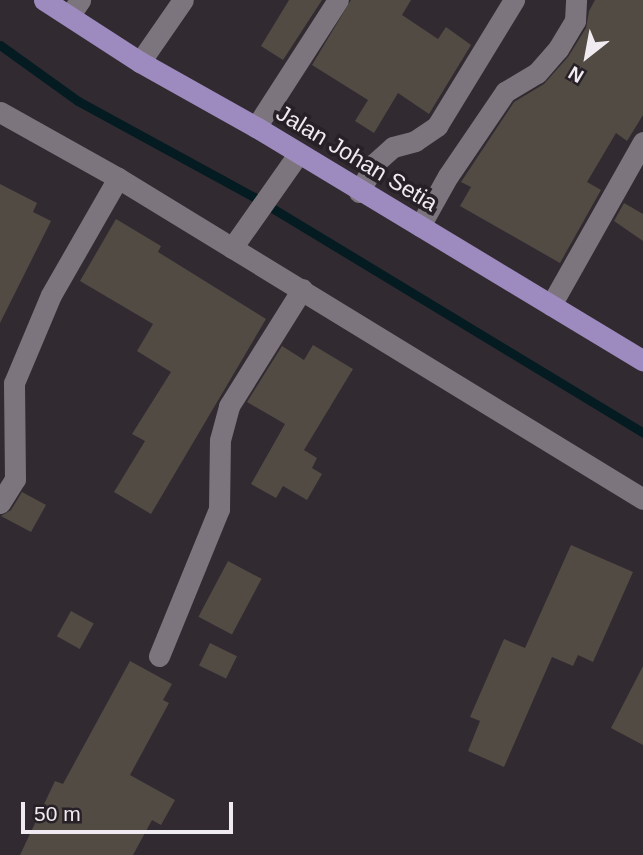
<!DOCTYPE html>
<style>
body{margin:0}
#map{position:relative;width:643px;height:855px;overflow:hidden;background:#312a31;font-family:Helvetica,sans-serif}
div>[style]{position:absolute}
.stream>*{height:9px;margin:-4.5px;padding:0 4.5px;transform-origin:4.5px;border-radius:4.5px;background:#041b21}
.building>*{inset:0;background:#524b44;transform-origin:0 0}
.minor>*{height:21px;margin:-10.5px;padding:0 10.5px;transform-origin:10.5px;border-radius:10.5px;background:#7d757d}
.major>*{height:21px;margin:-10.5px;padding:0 10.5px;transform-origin:10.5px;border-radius:10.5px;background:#9d8bc0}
span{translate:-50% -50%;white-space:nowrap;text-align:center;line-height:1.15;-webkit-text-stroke:7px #272127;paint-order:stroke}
.street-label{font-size:23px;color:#f0ebf0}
.north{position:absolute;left:552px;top:21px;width:70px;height:70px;-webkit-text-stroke:5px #272127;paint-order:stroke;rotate:211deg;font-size:19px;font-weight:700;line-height:28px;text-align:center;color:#f0ebf0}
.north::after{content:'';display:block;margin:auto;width:24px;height:32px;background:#f0ebf0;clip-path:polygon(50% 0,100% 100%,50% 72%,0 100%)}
.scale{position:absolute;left:21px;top:802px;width:212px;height:32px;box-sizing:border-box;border:4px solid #f0ebf0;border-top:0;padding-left:9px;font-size:21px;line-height:24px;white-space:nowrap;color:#f0ebf0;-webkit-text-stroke:5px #272127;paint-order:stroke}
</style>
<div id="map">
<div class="stream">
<i style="left:0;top:45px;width:96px;rotate:35.7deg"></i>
<i style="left:78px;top:101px;width:200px;rotate:28.6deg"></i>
<i style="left:254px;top:197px;width:455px;rotate:31.2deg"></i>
</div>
<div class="building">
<i style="clip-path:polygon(289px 0,322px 0,283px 60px,261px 46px)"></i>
<i style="clip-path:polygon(351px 0,411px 0,402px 15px,438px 39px,446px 27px,471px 45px,429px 114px,398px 93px,374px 133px,355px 121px,368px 100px,312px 65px)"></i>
<i style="clip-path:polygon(595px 0,643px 0,643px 115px,627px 141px,616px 133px,587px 182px,601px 190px,560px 263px,460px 206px,471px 187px,461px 182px,514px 102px,544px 84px,568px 57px,586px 28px,589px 11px)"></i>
<i style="clip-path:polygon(0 184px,37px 203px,33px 212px,51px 221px,0 323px)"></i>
<i style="clip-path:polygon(624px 203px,643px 214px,643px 241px,614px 221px)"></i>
<i style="clip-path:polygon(116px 219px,161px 246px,158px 252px,266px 319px,151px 514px,114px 492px,145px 441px,132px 434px,171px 372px,137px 351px,153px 324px,80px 281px)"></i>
<i style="clip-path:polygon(313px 345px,353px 369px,304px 450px,317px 458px,312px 468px,322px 474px,307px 500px,283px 486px,276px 498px,251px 484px,285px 424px,247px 402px,282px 346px,304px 360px)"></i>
<i style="clip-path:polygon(22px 492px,46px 505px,31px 532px,1px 516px,11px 510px)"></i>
<i style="clip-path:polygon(571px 545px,633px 572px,593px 662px,578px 655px,573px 666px,552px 657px,504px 767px,468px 751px,480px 721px,470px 717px,504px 639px,525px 648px)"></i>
<i style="left:228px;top:561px;width:38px;height:63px;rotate:28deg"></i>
<i style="left:71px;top:611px;width:26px;height:29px;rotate:29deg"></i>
<i style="left:210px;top:643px;width:30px;height:25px;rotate:26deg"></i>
<i style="clip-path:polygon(130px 661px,172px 684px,163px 700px,169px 703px,130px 775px,175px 800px,161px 825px,152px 820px,133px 855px,20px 855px,55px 781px,63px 784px)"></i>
<i style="clip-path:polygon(643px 666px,643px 745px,611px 728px)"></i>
</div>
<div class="minor">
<i style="left:70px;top:15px;width:18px;rotate:-56deg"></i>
<i style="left:140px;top:62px;width:75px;rotate:-55.3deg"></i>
<i style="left:0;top:112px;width:135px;rotate:29.2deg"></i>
<i style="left:118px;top:178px;width:615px;rotate:31.44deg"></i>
<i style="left:256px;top:127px;width:151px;rotate:-57.2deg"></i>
<i style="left:359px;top:192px;width:33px;rotate:-61deg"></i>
<i style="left:375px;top:163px;width:24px;rotate:-42deg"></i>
<i style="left:393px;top:147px;width:23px;rotate:-15deg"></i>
<i style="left:415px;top:141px;width:27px;rotate:-34deg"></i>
<i style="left:437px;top:126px;width:148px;rotate:-58.6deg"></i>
<i style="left:420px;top:226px;width:57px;rotate:-60.8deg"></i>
<i style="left:448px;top:176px;width:102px;rotate:-55.8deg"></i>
<i style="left:505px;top:92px;width:37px;rotate:-31deg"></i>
<i style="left:537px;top:73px;width:32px;rotate:-49deg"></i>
<i style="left:558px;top:49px;width:33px;rotate:-59deg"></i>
<i style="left:575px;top:21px;width:21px;rotate:-87deg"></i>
<i style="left:232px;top:248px;width:115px;rotate:-54.9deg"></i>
<i style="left:551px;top:305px;width:187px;rotate:-60.6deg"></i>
<i style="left:0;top:503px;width:28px;rotate:-58deg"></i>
<i style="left:15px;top:479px;width:96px;rotate:-90.6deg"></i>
<i style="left:14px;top:383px;width:95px;rotate:-67.2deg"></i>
<i style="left:51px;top:295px;width:135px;rotate:-60.2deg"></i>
<i style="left:159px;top:656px;width:159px;rotate:-67.8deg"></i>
<i style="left:219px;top:509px;width:69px;rotate:-89.2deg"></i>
<i style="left:220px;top:440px;width:35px;rotate:-75deg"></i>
<i style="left:229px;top:406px;width:138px;rotate:-58deg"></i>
</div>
<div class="major">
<i style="left:44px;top:0;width:114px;rotate:32.9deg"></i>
<i style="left:140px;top:62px;width:133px;rotate:29.3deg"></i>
<i style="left:256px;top:127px;width:452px;rotate:31.1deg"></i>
</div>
<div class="street-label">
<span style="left:357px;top:158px;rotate:31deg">Jalan Johan Setia</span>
</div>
<div class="north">N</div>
<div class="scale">50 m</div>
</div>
